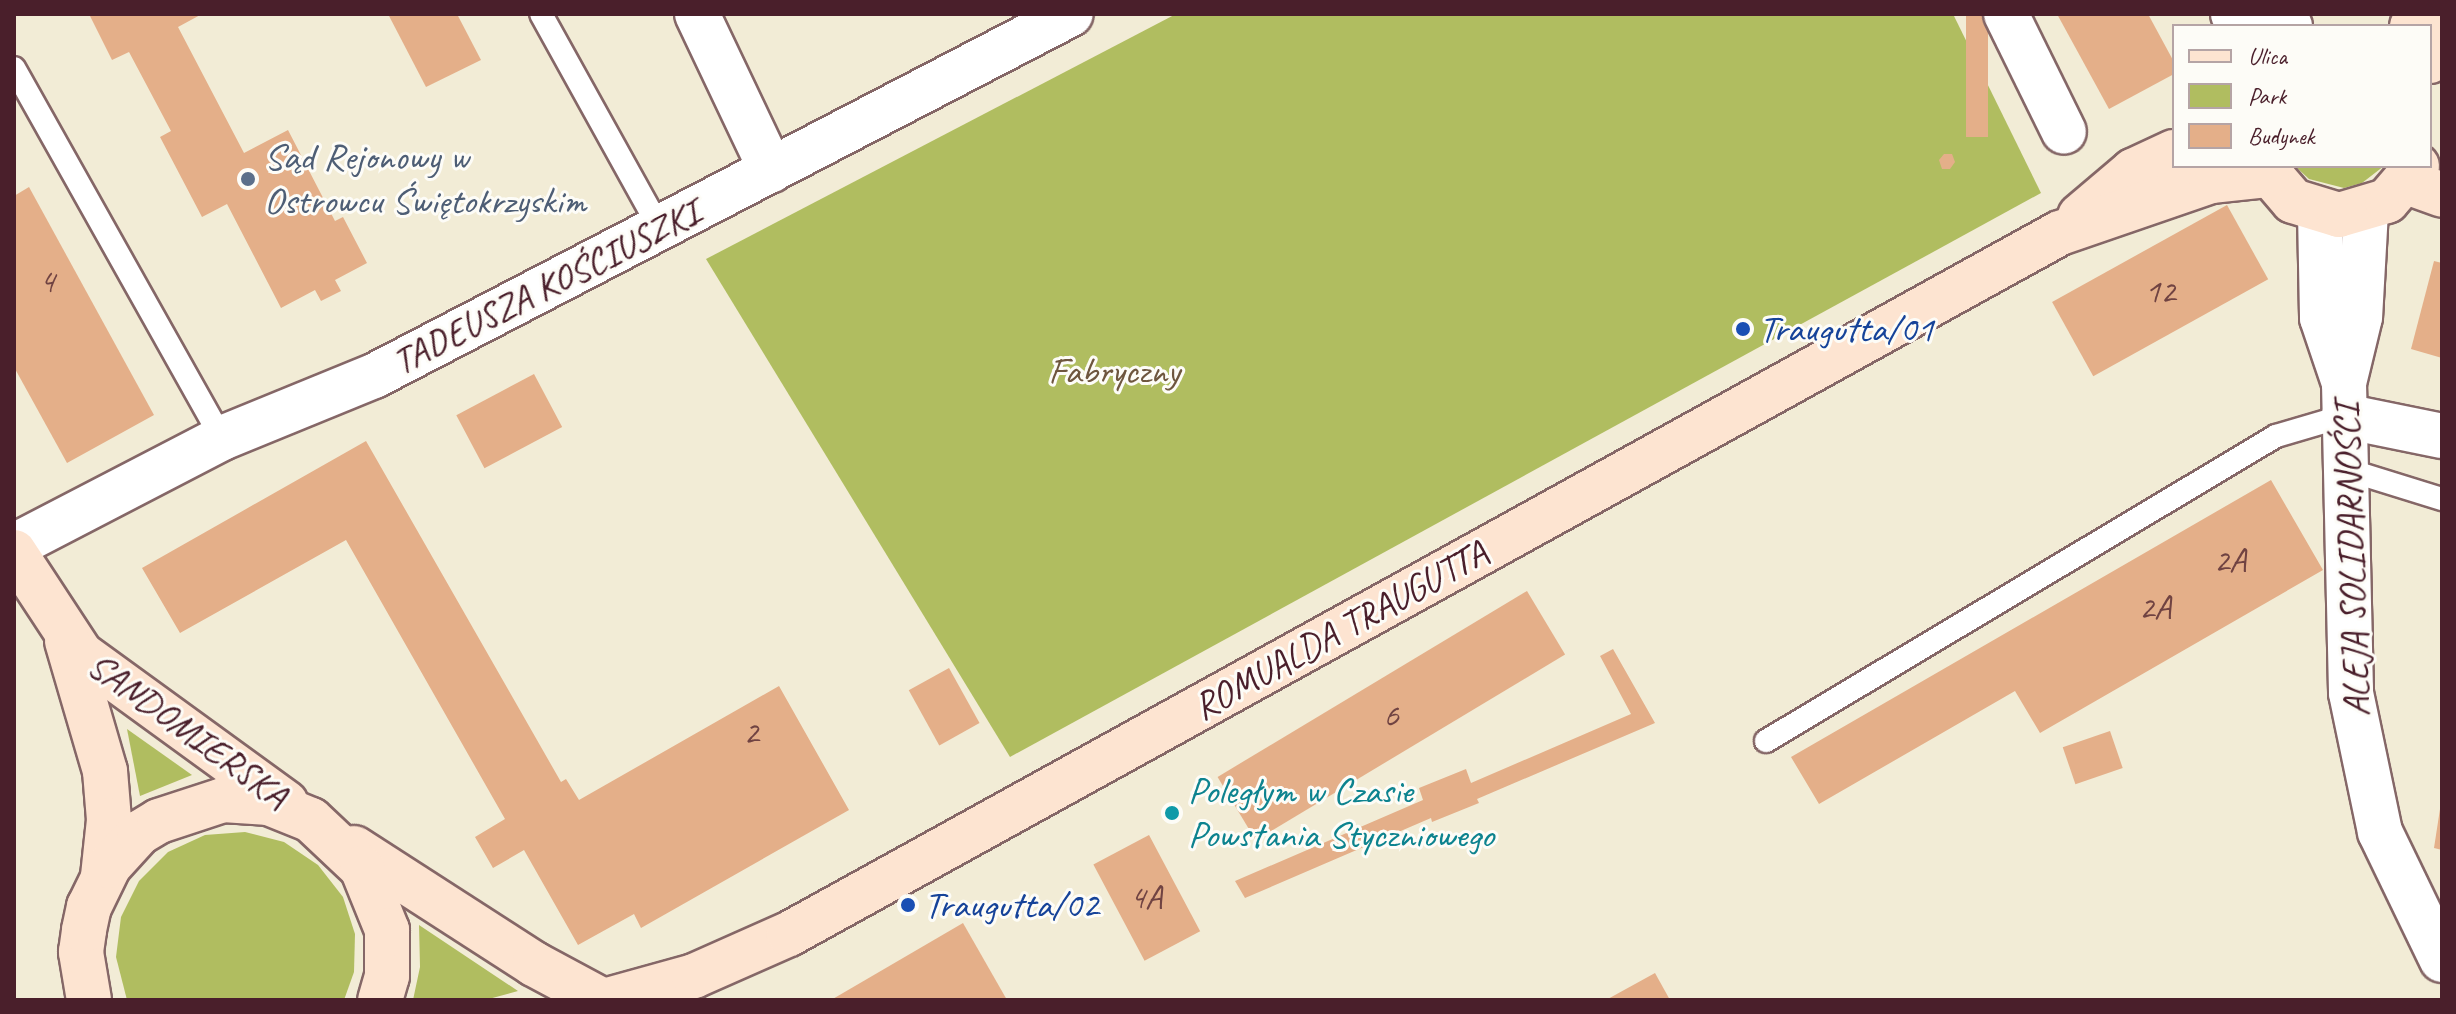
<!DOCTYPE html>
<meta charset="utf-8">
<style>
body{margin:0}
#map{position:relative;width:2456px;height:1014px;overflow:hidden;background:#f2ecd6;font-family:Caveat,sans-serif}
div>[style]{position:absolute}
.green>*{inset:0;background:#b0bd60}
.building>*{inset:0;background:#e4af89;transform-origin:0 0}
.roads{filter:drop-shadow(2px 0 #856767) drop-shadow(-2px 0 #856767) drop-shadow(0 2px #856767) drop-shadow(0 -2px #856767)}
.lane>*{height:22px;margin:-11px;padding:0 11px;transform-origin:11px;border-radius:11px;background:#fff}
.street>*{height:44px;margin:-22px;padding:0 22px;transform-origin:22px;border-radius:22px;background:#fff}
.secondary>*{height:44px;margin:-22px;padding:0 22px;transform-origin:22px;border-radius:22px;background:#fde4d1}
.dots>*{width:22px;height:22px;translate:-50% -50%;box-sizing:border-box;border:4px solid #fdfcf7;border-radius:50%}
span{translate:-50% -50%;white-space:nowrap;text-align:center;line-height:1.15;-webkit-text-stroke:6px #fdfcf7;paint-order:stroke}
.number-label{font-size:34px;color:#704342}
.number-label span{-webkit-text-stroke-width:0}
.service-label{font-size:38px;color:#4e5e75}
.left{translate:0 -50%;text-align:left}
.street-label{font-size:38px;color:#4a1f2b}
.transit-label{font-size:38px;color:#164399}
.park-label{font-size:38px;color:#6e563e}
.culture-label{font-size:38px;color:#0d838f}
.frame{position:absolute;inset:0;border:16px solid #4a1f2b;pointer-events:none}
.legend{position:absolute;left:2172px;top:24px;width:260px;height:144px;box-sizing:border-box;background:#fdfcf7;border:2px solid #b5a4a5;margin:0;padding:10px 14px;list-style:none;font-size:24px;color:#4a1f2b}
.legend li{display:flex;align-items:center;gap:16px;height:40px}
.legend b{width:40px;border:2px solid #b5a4a5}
</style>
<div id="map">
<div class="green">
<i style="clip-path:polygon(1176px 14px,1953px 14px,2041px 193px,1010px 757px,706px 259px)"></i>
<i style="clip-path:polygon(2295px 166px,2384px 166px,2362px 183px,2344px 188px,2309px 179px)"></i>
<i style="clip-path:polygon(127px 729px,192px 775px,140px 796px)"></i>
<i style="clip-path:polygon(245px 832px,284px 842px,318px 865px,343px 897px,355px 934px,354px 972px,344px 1000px,127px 1000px,116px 957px,121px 917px,139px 881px,168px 852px,205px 835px)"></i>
<i style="clip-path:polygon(419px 925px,518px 991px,485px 1000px,413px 1000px,420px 967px)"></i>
</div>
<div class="building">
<i style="clip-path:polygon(89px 14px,202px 14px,178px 27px,244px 153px,288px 130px,335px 221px,343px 217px,367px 263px,335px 280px,341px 291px,321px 301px,315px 290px,281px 308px,227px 204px,202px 217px,160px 137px,171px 131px,129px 52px,112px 60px)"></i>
<i style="clip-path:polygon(388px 14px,457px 14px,481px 60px,426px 87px)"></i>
<i style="left:1966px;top:14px;width:22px;height:123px"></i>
<i style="clip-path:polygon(2057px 14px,2148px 14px,2174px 62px,2174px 74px,2109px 109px)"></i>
<i style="clip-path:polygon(1944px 154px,1952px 154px,1955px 162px,1950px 169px,1942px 169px,1939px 160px)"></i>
<i style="clip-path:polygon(29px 187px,154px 415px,67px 463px,14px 367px,14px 196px)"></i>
<i style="left:2227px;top:205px;width:85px;height:200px;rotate:61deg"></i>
<i style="clip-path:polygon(2434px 261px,2442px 263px,2442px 358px,2411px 349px)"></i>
<i style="left:534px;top:374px;width:60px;height:88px;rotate:62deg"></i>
<i style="clip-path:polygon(366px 441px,561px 782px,566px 779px,579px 800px,779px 686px,849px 810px,641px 928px,634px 914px,578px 945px,524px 850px,493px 868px,475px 837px,505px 819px,346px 540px,180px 633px,142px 568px)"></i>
<i style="clip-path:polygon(2271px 480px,2323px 570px,2040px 733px,2015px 691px,1819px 804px,1791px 757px)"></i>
<i style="left:1527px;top:591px;width:74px;height:361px;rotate:59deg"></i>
<i style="clip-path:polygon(1613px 649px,1655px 723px,1477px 799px,1479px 803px,1432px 822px,1431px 818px,1245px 898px,1235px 881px,1423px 800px,1419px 788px,1466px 769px,1471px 783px,1631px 714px,1600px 656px)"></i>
<i style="left:949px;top:668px;width:63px;height:46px;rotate:61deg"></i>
<i style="left:2110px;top:731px;width:39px;height:50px;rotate:71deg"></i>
<i style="clip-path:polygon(2440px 809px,2442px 810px,2442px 850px,2434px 848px)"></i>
<i style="left:1149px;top:835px;width:109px;height:63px;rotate:62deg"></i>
<i style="clip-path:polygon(963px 923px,1007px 1000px,831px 1000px)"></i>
<i style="clip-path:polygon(1655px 973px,1670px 1000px,1606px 1000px)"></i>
</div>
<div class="roads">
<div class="lane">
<i style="left:541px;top:14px;width:246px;rotate:61deg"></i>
<i style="left:14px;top:68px;width:424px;rotate:60.7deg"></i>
<i style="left:2345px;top:469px;width:102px;rotate:17.2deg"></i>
<i style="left:1766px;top:741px;width:594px;rotate:-30.88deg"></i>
<i style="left:2276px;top:436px;width:71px;rotate:-16.4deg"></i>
</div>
<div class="street">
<i style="left:697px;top:14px;width:173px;rotate:64.6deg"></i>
<i style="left:2006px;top:14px;width:131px;rotate:63.8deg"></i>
<i style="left:2233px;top:14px;width:14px;rotate:56deg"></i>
<i style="left:2281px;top:14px;width:15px;rotate:53deg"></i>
<i style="left:2366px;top:211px;width:106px;rotate:93.2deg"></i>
<i style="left:2360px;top:317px;width:68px;rotate:103.6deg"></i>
<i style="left:2344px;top:383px;width:310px;rotate:88.7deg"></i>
<i style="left:2351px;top:693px;width:142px;rotate:78.2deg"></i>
<i style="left:2380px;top:832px;width:142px;rotate:64.2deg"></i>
<i style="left:2320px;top:212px;width:106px;rotate:88.9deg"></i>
<i style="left:2322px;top:318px;width:69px;rotate:71.3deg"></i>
<i style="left:2344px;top:416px;width:100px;rotate:11.5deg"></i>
<i style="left:14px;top:546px;width:234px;rotate:-27.4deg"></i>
<i style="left:222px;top:438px;width:164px;rotate:-22.2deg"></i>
<i style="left:374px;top:376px;width:785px;rotate:-27.45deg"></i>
</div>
<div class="secondary">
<i style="left:2412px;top:26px;width:19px;rotate:-39deg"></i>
<i style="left:2430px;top:61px;width:16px;rotate:-40deg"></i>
<i style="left:2263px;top:166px;width:46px;rotate:49.4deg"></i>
<i style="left:2293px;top:201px;width:48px;rotate:16.9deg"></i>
<i style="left:2339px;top:215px;width:50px;rotate:-16.3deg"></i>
<i style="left:2387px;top:201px;width:46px;rotate:-49.4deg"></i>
<i style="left:2407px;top:182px;width:37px;rotate:20deg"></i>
<i style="left:2080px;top:216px;width:70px;rotate:-40.3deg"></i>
<i style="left:2133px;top:171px;width:45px;rotate:-24.9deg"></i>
<i style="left:14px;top:552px;width:122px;rotate:56.7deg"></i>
<i style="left:81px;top:654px;width:253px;rotate:36deg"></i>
<i style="left:67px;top:641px;width:135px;rotate:73.7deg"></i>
<i style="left:105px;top:771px;width:49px;rotate:85.3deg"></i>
<i style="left:109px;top:820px;width:56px;rotate:96.1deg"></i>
<i style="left:354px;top:848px;width:214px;rotate:32.8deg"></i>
<i style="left:534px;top:964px;width:76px;rotate:28.2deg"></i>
<i style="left:89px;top:1000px;width:49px;rotate:-99.5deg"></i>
<i style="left:81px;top:952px;width:22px;rotate:-82deg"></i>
<i style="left:84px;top:930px;width:24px;rotate:-78deg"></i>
<i style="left:89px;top:907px;width:46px;rotate:-64deg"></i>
<i style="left:109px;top:866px;width:45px;rotate:-47.7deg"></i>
<i style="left:139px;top:833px;width:23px;rotate:-31deg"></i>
<i style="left:159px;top:821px;width:67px;rotate:-18.2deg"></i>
<i style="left:223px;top:800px;width:46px;rotate:3.7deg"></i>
<i style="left:269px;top:803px;width:45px;rotate:22deg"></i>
<i style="left:311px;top:820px;width:70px;rotate:43.3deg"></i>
<i style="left:362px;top:868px;width:67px;rotate:68deg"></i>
<i style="left:387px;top:930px;width:46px;rotate:90deg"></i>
<i style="left:387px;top:976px;width:25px;rotate:106deg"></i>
<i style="left:608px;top:1000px;width:89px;rotate:-15.6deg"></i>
<i style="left:694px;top:976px;width:104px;rotate:-23.9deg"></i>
<i style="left:789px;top:934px;width:1451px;rotate:-28.88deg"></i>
<i style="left:2060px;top:233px;width:160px;rotate:-19deg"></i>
<i style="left:2211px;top:181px;width:56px;rotate:-6.1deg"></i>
</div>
</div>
<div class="dots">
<i style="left:248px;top:179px;background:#5c6f8a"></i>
<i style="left:1743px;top:329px;background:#1a4fb4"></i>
<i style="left:1172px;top:813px;background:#0f9aa8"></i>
<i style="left:908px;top:905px;background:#1a4fb4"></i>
</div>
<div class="number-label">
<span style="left:47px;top:281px">4</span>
<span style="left:2160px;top:291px">12</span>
<span style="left:2230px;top:560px">2A</span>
<span style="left:2155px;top:607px">2A</span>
<span style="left:1391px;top:715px">6</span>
<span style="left:751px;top:732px">2</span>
<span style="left:1146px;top:897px">4A</span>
</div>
<div class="service-label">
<span class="left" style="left:264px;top:179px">Sąd Rejonowy w<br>Ostrowcu Świętokrzyskim</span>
</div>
<div class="street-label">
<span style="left:546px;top:287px;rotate:-27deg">TADEUSZA KOŚCIUSZKI</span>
<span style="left:2351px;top:560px;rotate:-92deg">ALEJA SOLIDARNOŚCI</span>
<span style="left:1340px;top:630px;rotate:-29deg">ROMUALDA TRAUGUTTA</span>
<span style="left:188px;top:730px;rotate:36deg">SANDOMIERSKA</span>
</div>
<div class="transit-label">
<span class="left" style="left:1759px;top:329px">Traugutta/01</span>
<span class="left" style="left:924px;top:905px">Traugutta/02</span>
</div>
<div class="park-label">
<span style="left:1114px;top:371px">Fabryczny</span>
</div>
<div class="culture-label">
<span class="left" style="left:1188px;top:813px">Poległym w Czasie<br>Powstania Styczniowego</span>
</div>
<div class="frame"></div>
<ul class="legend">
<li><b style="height:10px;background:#fde4d1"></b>Ulica</li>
<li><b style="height:22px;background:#b0bd60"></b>Park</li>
<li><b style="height:22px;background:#e4af89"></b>Budynek</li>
</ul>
</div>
